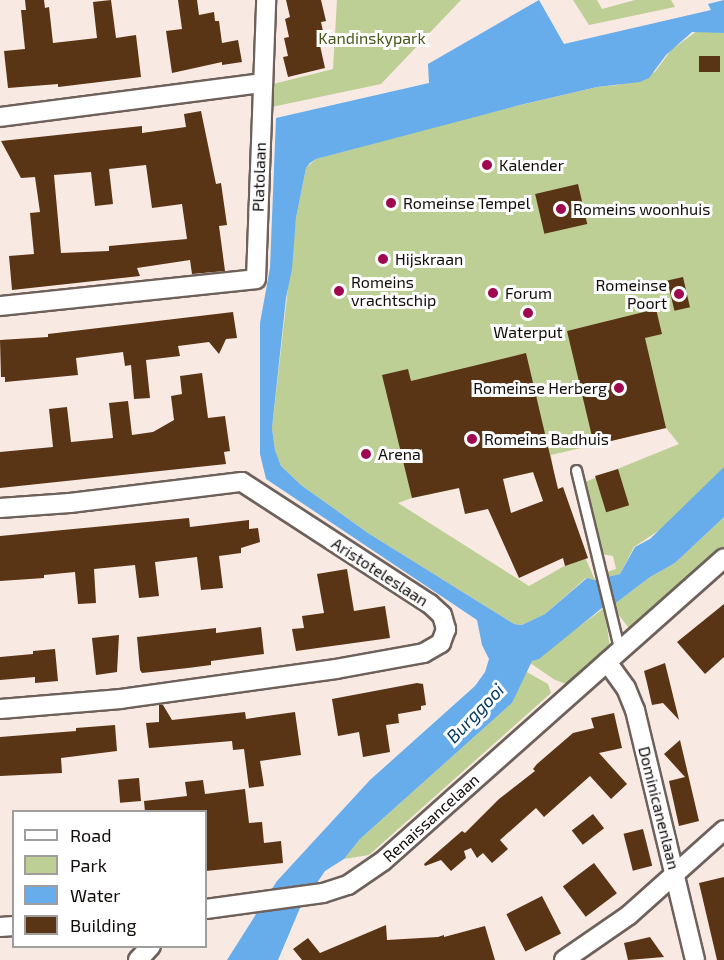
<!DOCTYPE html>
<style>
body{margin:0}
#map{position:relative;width:724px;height:960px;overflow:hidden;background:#f9e9e3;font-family:"Exo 2",sans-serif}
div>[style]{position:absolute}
.green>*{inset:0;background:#bdcf94}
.water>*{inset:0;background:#67aceb}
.building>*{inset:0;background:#593415;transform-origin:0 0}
.roads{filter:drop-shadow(2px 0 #6e615b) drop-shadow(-2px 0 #6e615b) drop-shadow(0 2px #6e615b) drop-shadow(0 -2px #6e615b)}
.service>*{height:9px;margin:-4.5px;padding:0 4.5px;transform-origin:4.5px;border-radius:4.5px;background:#fff}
.minor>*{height:18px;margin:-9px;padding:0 9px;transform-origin:9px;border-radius:9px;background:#fff}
.dots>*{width:16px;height:16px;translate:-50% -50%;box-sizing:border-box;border:3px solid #fff;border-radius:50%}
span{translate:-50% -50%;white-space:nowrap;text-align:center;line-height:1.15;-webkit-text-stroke:6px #fff;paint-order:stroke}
.park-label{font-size:16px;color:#465618}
.poi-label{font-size:16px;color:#110c0a}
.left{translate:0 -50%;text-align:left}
.right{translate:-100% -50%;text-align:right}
.street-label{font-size:16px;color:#110c0a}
.water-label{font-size:18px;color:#053b63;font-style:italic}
.legend{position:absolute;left:12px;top:810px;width:195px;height:138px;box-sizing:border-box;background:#fff;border:2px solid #a09e9d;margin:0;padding:8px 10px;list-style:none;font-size:18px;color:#110c0a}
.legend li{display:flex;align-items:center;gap:12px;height:30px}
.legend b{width:30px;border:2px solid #a09e9d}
</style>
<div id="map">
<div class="green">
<i style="clip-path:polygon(337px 0,461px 0,381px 84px,267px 108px,269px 85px,333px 69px)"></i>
<i style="clip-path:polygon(573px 0,597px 0,602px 9px,635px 0,671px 0,675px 7px,589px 25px)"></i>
<i style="clip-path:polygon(697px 31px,724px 33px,724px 487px,634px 547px,620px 574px,608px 577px,607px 572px,616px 569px,613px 556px,601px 554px,585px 482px,679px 444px,666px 428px,551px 455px,553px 468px,412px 498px,398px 503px,529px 586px,584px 555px,595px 580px,586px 578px,545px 614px,522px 625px,514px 624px,368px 533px,301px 485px,281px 466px,275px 450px,272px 428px,296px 218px,306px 168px,316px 159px,479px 115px,597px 87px,618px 85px,655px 72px,671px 50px)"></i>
<i style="clip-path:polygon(724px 517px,724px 547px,631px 631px,612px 606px,650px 577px,675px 563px)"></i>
<i style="clip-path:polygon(604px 608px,610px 647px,569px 685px,555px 680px,530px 663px)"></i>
<i style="clip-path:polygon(525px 671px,548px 684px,551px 693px,369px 855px,344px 859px,360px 839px,512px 703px)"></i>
</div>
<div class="water">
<i style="clip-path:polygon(539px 0,564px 44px,711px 10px,708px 4px,724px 0,724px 33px,692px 32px,666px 55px,649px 78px,640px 82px,597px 87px,520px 105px,316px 159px,310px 163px,306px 168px,296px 218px,292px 269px,286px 298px,272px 428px,275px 450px,281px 466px,301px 485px,368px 533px,514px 624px,522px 625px,545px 614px,587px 578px,595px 580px,620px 574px,635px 547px,650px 539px,724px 467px,724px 517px,675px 563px,650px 577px,612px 606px,602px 608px,539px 659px,532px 661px,512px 703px,360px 839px,344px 859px,325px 871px,300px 908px,278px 960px,227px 960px,277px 881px,370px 780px,475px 686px,485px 672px,489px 659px,482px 645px,477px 620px,266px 479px,260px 454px,260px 323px,270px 268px,276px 118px,429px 83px,428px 64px)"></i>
</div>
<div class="building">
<i style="clip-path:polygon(25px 0,44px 0,45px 8px,49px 7px,53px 43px,97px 38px,93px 2px,111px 0,116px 38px,136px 35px,141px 77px,58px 87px,58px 84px,8px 88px,4px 51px,25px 49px,21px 10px,26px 10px)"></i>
<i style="clip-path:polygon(178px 0,197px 0,199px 15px,214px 12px,215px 21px,219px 21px,222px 43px,238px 40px,242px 62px,222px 65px,222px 62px,172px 73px,166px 31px,182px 29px)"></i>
<i style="clip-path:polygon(286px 0,321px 0,326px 21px,321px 22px,325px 40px,319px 41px,325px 68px,288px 77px,283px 57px,288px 56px,284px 38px,289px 37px,285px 19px,290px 17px)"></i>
<i style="left:699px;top:56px;width:21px;height:16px"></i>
<i style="clip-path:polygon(evenodd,201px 111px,216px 184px,221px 183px,227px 225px,219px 226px,225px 271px,192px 274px,190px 260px,137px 268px,140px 276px,12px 290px,9px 256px,34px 254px,30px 213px,40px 212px,35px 177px,21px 178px,1px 141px,142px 126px,142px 133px,186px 127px,184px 114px,201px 111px,146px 165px,152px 208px,182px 204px,187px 239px,109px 246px,109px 251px,61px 253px,54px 175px,91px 172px,95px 206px,113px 204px,109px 169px,146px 165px)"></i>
<i style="left:578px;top:184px;width:41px;height:44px;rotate:77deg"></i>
<i style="left:683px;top:277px;width:31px;height:16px;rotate:77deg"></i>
<i style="clip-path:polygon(656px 309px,662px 334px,645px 338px,666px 428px,594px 445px,567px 331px)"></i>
<i style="clip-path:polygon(233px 312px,237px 338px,226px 339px,219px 354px,209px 342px,178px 346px,180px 356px,146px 360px,150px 398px,134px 399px,131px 365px,125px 366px,123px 352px,76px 358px,78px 375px,5px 382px,5px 377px,1px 377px,0 340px,48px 337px,48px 334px)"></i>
<i style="clip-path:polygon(evenodd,526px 353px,558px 489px,563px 487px,588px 558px,565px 566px,563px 558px,519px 578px,488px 509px,465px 514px,459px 488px,412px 498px,382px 375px,408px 369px,411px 381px,526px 353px,533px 472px,543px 501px,511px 513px,503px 479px,533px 472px)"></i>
<i style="clip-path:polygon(202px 373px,208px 418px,225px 416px,230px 451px,224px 452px,226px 464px,0 488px,0 452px,53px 447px,49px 409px,67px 407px,71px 442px,113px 438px,109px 403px,128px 401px,132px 435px,153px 432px,174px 420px,171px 396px,182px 394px,180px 376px)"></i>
<i style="left:618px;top:469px;width:38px;height:24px;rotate:73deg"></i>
<i style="clip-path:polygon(189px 518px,190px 527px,249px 520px,249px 529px,258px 528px,260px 542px,241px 548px,241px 553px,219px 556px,223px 588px,201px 590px,197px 557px,155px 562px,159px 596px,139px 598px,135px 565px,94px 569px,96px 603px,78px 604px,75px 572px,44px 575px,44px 578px,0 581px,0 536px)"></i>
<i style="clip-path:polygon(347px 569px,354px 611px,385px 606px,390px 638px,296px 651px,292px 629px,304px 628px,302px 616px,324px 613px,317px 574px)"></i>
<i style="clip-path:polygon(724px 604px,724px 657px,705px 674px,677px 642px)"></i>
<i style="clip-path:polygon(261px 627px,264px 654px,211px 661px,211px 665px,188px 668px,142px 673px,140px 670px,137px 637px,216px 628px,216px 633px)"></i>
<i style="clip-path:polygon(119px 635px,117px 672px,96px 675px,92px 638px)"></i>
<i style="clip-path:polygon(55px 649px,58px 681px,35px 683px,35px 677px,0 680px,0 657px,33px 654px,33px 651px)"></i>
<i style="clip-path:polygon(665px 663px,679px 720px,663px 703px,652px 705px,647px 683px,644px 671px)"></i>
<i style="clip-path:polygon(417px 683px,423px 684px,426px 705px,421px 706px,421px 710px,398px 714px,399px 723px,386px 725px,390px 752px,363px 757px,359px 732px,338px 736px,332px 699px)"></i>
<i style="clip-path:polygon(159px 705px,163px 705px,172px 720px,245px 712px,246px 719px,295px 712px,301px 755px,260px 761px,264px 786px,249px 788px,244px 749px,233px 750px,232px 741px,149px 748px,146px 723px,159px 722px)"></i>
<i style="clip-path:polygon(614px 713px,622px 748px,599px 753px,627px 784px,611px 799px,590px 776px,544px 817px,536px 808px,500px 840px,508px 849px,492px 863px,483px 853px,477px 858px,471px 848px,464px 851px,466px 858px,451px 871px,441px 860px,425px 866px,424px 864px,462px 831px,465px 833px,499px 799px,535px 771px,533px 769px,537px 764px,573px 733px,594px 728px,591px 718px)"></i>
<i style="clip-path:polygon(115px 725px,117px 751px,61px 758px,62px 773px,0 776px,0 737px,76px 731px,76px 728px)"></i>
<i style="clip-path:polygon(680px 740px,699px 821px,679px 826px,669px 781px,685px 777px,664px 754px)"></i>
<i style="left:139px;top:778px;width:23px;height:21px;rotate:85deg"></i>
<i style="clip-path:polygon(203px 780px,205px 794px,245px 789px,249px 823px,262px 822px,264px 843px,281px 841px,283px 863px,206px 871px,206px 812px,145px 812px,144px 801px,187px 796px,185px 782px)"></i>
<i style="left:593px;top:814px;width:18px;height:27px;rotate:52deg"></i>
<i style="left:643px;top:829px;width:38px;height:20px;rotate:76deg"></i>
<i style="left:594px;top:863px;width:38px;height:39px;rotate:53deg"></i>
<i style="clip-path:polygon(724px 877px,724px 960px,717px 960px,699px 883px)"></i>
<i style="left:542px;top:896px;width:42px;height:40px;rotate:63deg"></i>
<i style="clip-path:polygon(386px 925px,387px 940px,438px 937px,444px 935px,444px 937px,485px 926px,495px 960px,302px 960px,293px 949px,308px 938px,320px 953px)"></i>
<i style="clip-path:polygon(650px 937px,664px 957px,628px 960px,624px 943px)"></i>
</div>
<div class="roads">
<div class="service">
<i style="left:576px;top:470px;width:187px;rotate:76.4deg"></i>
</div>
<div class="minor">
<i style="left:0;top:117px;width:264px;rotate:-7.4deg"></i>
<i style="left:0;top:306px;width:257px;rotate:-6deg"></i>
<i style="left:256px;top:279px;width:279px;rotate:-87.9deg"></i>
<i style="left:0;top:508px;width:70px;rotate:-4.1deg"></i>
<i style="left:70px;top:503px;width:173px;rotate:-7deg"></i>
<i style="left:242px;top:482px;width:224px;rotate:33deg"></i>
<i style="left:430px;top:604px;width:16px;rotate:43deg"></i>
<i style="left:442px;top:615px;width:15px;rotate:74deg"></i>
<i style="left:446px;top:629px;width:15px;rotate:110deg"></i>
<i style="left:441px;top:643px;width:20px;rotate:150deg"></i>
<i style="left:424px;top:653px;width:89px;rotate:169.7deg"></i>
<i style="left:336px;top:669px;width:217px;rotate:172.1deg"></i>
<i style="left:121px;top:699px;width:121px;rotate:175.3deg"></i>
<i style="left:607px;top:662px;width:32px;rotate:54deg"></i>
<i style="left:626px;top:688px;width:24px;rotate:68deg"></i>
<i style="left:635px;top:710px;width:257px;rotate:76.5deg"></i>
<i style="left:206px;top:909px;width:118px;rotate:-7.8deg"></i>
<i style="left:323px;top:893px;width:26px;rotate:-18deg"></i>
<i style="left:348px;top:885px;width:42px;rotate:-34.4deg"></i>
<i style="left:383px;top:861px;width:456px;rotate:-41.6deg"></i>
<i style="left:0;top:927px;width:14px;rotate:-4deg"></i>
<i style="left:138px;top:960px;width:19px;rotate:-47deg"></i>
<i style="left:564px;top:960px;width:79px;rotate:-34.7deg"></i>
<i style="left:629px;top:915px;width:127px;rotate:-41.8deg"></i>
</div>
</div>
<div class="dots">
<i style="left:487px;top:165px;background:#9f074f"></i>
<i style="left:391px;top:203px;background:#9f074f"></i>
<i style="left:561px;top:209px;background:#9f074f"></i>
<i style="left:383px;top:259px;background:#9f074f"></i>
<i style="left:339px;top:291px;background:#9f074f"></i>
<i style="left:493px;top:293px;background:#9f074f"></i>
<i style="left:679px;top:294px;background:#9f074f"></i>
<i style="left:528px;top:313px;background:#9f074f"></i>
<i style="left:619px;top:388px;background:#9f074f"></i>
<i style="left:472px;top:439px;background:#9f074f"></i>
<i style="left:366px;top:454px;background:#9f074f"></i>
</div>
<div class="park-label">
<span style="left:372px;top:38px">Kandinskypark</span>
</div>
<div class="poi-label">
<span class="left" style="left:499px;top:165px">Kalender</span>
<span class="left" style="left:403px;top:203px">Romeinse Tempel</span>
<span class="left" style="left:573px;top:209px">Romeins woonhuis</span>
<span class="left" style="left:395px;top:259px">Hijskraan</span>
<span class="left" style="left:351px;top:291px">Romeins<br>vrachtschip</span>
<span class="right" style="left:667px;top:294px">Romeinse<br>Poort</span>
<span class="left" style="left:505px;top:293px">Forum</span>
<span style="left:528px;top:332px">Waterput</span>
<span class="right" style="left:607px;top:388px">Romeinse Herberg</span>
<span class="left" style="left:484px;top:439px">Romeins Badhuis</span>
<span class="left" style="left:378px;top:454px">Arena</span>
</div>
<div class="street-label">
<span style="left:259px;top:177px;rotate:-88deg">Platolaan</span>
<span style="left:380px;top:572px;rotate:33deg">Aristoteleslaan</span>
<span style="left:659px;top:808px;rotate:76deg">Dominicanenlaan</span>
<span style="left:431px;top:818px;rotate:-42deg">Renaissancelaan</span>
</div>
<div class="water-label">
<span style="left:475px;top:713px;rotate:-46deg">Burggooi</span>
</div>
<ul class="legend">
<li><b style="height:8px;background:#fff"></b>Road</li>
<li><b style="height:16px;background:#bdcf94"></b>Park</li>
<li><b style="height:16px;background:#67aceb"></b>Water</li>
<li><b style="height:16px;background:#593415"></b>Building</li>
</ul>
</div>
